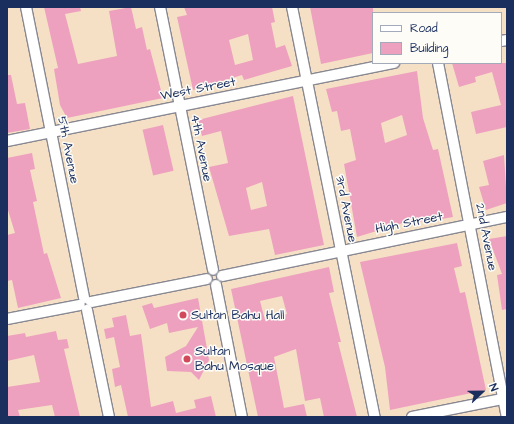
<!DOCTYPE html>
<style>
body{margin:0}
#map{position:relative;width:514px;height:424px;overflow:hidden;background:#f5e0c6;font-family:"Architects Daughter",sans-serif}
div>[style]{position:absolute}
.building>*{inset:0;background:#eea1be;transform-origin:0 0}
.roads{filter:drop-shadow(1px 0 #888892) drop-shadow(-1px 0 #888892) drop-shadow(0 1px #888892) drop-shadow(0 -1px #888892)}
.street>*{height:10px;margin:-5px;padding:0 5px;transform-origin:5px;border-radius:5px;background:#fff}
.dots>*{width:11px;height:11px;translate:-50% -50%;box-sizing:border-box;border:2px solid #fdfcf7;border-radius:50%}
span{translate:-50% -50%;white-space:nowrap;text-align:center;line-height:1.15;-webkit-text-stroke:3px #fdfcf7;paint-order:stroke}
.street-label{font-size:13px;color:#1b2f5e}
.poi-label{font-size:13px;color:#1b2f5e}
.left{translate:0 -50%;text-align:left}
.frame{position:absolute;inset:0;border:8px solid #1b2f5e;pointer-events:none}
.legend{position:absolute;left:372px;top:12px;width:130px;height:52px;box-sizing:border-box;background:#fdfcf7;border:1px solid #a3aaba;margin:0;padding:5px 7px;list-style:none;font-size:12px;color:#1b2f5e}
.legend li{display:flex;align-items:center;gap:8px;height:20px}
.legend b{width:20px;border:1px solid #a3aaba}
.north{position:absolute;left:462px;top:372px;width:40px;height:40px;-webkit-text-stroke:3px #fdfcf7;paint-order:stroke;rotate:68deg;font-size:11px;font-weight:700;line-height:16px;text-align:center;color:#1b2f5e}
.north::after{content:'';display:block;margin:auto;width:14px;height:18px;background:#1b2f5e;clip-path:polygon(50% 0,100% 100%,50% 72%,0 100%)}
</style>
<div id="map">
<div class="building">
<i style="clip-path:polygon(44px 7px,80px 7px,81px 11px,65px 14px,78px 64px,117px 56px,109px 11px,131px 7px,136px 29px,142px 27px,147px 50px,150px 49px,163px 98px,67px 118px,60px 105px,54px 69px,58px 68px)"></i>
<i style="clip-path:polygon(evenodd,184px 7px,272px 7px,275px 22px,271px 23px,276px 48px,285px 45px,292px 66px,244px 80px,242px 75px,193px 90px,177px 17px,187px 15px,184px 7px,248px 34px,253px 60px,235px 65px,229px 40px,248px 34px)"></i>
<i style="clip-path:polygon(310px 7px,373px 7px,373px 53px,321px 64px)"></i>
<i style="clip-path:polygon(452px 63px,507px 63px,507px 127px,476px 134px,471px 112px,501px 105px,492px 72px,475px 77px,476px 82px,459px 87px)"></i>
<i style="clip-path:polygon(evenodd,417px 71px,423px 118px,433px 150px,438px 149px,453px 217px,436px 220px,436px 217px,407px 226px,406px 222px,357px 237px,344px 164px,356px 160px,350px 129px,341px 131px,337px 111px,332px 112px,326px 89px,417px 71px,402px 115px,407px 135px,385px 143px,381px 123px,402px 115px)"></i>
<i style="clip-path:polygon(7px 75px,11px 75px,17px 104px,25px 103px,30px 129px,7px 133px)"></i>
<i style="clip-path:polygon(evenodd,293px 96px,324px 245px,275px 255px,269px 229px,229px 236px,209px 167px,228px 163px,221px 131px,202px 136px,198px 120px,293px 96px,262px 182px,267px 206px,251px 210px,246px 188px,262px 182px)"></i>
<i style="left:163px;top:125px;width:47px;height:21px;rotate:77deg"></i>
<i style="clip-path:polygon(32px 153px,35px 169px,30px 170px,37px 201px,33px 202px,44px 254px,47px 253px,61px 298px,18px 308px,12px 280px,7px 281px,7px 235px,15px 233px,7px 207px,7px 158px)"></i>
<i style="clip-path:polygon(504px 155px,507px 203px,486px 210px,479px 187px,489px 185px,483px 161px)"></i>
<i style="clip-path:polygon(507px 236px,507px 309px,502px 310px,497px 275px,502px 274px,489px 239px)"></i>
<i style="clip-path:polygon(457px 243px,462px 266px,454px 268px,460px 293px,465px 292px,486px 390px,390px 410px,385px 367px,360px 262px)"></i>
<i style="clip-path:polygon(evenodd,329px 267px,334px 292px,329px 293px,341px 342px,338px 342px,357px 417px,324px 417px,320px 398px,305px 401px,296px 349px,274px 357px,284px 408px,304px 404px,307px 417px,258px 417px,231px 289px,329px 267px,282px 296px,287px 314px,265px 320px,260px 301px,282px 296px)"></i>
<i style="clip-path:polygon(198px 298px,209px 360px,199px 380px,191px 372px,167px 371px,165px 357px,186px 346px,198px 327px,169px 333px,167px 323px,150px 329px,142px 306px,152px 303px,154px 308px)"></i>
<i style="clip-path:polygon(126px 315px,130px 336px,141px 334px,151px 407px,173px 401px,176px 413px,196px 408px,194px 400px,211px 396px,216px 417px,128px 417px,121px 385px,115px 387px,112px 369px,120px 367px,114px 337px,106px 339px,104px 329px,114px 327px,112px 318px)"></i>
<i style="clip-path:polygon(56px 331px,58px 340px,67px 339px,69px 348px,64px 349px,80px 417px,55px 417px,52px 405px,18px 410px,20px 417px,7px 417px,7px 387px,40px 382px,34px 355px,7px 361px,7px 336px,25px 333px,26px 337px)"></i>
</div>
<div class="roads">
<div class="street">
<i style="left:26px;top:7px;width:297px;rotate:78.7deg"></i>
<i style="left:160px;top:7px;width:268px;rotate:78.6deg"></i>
<i style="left:292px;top:7px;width:418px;rotate:78.6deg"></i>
<i style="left:501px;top:41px;width:6px;rotate:-9deg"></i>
<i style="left:438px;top:63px;width:361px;rotate:79deg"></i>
<i style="left:7px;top:141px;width:395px;rotate:-11.4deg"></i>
<i style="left:222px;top:276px;width:291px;rotate:-11.7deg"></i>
<i style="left:216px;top:285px;width:135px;rotate:78.9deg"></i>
<i style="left:91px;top:302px;width:118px;rotate:-11.2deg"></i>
<i style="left:87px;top:310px;width:109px;rotate:78.4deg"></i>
<i style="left:7px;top:319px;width:74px;rotate:-10.9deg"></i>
<i style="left:412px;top:417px;width:97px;rotate:-11.3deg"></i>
</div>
</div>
<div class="dots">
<i style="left:183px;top:315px;background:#d1495b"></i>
<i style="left:187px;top:359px;background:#d1495b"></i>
</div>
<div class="street-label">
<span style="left:198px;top:89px;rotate:-11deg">West Street</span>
<span style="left:201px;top:148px;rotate:79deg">4th Avenue</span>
<span style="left:68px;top:150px;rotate:79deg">5th Avenue</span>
<span style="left:346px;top:209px;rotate:79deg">3rd Avenue</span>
<span style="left:409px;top:223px;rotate:-11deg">High Street</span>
<span style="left:486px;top:237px;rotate:79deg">2nd Avenue</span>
</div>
<div class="poi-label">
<span class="left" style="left:191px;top:315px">Sultan Bahu Hall</span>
<span class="left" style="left:195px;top:359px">Sultan<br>Bahu Mosque</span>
</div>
<div class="frame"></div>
<ul class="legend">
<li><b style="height:5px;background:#fff"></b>Road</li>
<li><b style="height:11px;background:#eea1be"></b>Building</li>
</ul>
<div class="north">N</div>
</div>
